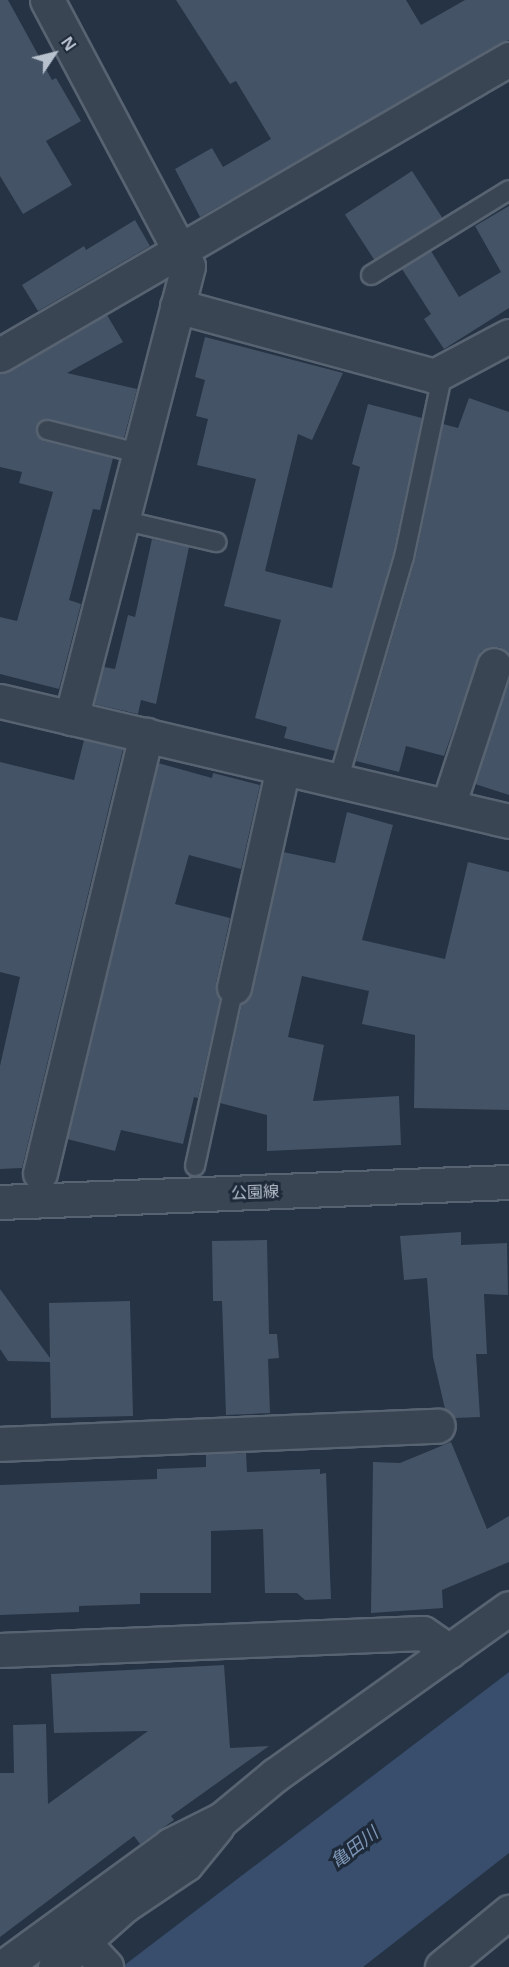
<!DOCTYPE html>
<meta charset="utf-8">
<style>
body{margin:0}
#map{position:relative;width:509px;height:1967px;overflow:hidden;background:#253344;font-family:"Open Sans","Noto Sans JP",sans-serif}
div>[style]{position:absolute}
.water>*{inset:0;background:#384e6c}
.building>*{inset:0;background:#445366;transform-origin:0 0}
.roads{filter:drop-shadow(2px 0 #586371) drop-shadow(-2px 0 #586371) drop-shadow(0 2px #586371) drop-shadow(0 -2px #586371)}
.service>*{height:18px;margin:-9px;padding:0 9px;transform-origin:9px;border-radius:9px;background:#3a4553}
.minor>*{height:33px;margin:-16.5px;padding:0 16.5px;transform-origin:16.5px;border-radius:16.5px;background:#3a4553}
.tertiary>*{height:33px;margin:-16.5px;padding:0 16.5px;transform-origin:16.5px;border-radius:16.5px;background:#3a4553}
span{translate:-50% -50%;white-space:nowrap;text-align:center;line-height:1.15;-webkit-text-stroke:6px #1e2a39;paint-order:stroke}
.street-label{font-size:16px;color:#b7c0cd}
.water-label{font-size:18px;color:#7d96b6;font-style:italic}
.north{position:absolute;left:24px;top:24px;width:60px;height:60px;-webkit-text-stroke:4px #1e2a39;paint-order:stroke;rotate:55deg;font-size:16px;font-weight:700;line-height:24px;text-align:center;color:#b7c0cd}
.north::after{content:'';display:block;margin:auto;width:21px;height:27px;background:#b7c0cd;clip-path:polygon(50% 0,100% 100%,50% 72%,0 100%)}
</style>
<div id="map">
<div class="water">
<i style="clip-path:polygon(509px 1672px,509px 1853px,363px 1967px,122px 1967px)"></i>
</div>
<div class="building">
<i style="clip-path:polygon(0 0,8px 0,52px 80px,56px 78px,81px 121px,46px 141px,72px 185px,23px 214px,0 176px)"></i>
<i style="clip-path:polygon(176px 0,406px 0,421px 25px,465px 0,509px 0,509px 40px,200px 217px,175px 169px,212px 148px,223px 167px,271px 139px,236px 81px,230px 84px)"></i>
<i style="left:412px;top:171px;width:56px;height:80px;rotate:57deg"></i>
<i style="clip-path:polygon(509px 206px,509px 308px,444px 349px,424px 319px,431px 314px,402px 269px,431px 251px,459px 297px,501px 272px,475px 226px)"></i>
<i style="clip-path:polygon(135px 220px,150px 246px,38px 311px,22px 285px,84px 246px,86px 250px)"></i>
<i style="clip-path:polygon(107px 315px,123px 342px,67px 373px,137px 389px,124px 438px,49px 419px,39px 422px,36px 428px,44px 441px,113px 458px,100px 510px,93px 509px,69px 600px,81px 604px,59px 689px,0 674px,0 617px,17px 621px,53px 492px,19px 483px,22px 472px,0 467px,0 374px)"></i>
<i style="clip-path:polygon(205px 337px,343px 373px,312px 440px,298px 434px,265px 571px,332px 588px,360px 467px,352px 464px,368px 404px,422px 418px,393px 554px,335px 751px,284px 738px,287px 727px,255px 718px,281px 620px,224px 606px,256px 479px,197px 465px,208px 419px,196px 416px,205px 380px,195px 377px)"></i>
<i style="clip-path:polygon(469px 398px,509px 412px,509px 654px,499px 647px,481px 651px,444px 756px,406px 746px,399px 772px,356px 761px,415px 560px,443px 424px,458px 428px)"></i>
<i style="clip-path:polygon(152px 539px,189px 547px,156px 704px,141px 700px,138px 714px,94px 704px,104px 667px,115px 669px,128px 615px,135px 617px)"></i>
<i style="clip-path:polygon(509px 679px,509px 795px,475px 784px)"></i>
<i style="clip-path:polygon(84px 740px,123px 749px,22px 1168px,0 1169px,0 1066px,20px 977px,0 972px,0 762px,74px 780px)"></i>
<i style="clip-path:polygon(158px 763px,212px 778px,213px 773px,260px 785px,241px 869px,189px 855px,175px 904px,230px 918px,216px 983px,220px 999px,198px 1098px,194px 1097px,183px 1144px,121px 1130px,115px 1151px,67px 1139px)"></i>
<i style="clip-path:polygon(347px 812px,393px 825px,362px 940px,445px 959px,468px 862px,509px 872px,509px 1110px,414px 1108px,415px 1035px,362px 1024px,369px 991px,302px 976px,288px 1037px,324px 1045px,313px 1101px,399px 1096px,401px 1145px,267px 1151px,267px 1115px,220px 1103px,242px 1004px,252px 991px,283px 852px,335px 863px)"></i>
<i style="clip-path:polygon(461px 1232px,461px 1245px,507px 1243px,508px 1295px,484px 1294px,487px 1354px,476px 1354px,480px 1417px,455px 1418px,445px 1409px,433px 1357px,427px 1278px,404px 1280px,400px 1236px)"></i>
<i style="clip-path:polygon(267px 1240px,269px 1334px,277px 1334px,279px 1358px,268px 1359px,270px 1413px,226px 1415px,222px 1301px,213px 1301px,212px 1241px)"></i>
<i style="clip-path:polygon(0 1289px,50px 1358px,49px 1303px,130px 1301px,133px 1416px,51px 1418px,50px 1362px,8px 1361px,0 1349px)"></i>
<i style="clip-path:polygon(451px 1442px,487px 1529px,509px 1516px,509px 1562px,442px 1590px,443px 1608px,371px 1613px,373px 1462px,400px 1463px)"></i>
<i style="clip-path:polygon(246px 1453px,247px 1472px,320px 1469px,320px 1474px,326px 1473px,331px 1599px,305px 1600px,297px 1593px,265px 1593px,263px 1529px,211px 1531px,211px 1593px,140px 1593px,140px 1604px,79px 1606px,79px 1612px,0 1615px,0 1485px,157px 1479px,157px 1469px,206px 1467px,206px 1454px)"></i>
<i style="clip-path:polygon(224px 1665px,230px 1748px,269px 1746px,171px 1816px,174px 1820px,164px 1827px,140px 1844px,134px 1836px,0 1937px,0 1773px,14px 1773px,13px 1725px,46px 1724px,48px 1804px,148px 1731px,54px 1733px,51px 1674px)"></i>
</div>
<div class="roads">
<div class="service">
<i style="left:371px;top:275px;width:162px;rotate:-31.6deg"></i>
<i style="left:47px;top:430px;width:94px;rotate:14.2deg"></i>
<i style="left:122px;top:520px;width:97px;rotate:13.2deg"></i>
<i style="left:338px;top:781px;width:234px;rotate:-73.6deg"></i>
<i style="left:404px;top:557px;width:189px;rotate:-78.1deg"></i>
<i style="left:195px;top:1166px;width:183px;rotate:-77.7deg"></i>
</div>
<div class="minor">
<i style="left:47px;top:0;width:301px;rotate:62.1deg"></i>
<i style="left:188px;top:266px;width:467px;rotate:104.5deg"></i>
<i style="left:177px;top:306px;width:266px;rotate:15.2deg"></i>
<i style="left:434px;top:376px;width:85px;rotate:-28.1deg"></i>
<i style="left:0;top:355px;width:589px;rotate:-30.18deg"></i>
<i style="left:0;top:701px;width:523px;rotate:13.27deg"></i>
<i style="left:448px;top:806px;width:148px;rotate:-71.9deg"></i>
<i style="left:234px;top:987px;width:224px;rotate:-77.4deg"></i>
<i style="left:40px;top:1173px;width:451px;rotate:-76.4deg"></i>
<i style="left:0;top:1444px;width:438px;rotate:-2.4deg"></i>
<i style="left:0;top:1650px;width:423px;rotate:-2.3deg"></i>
<i style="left:423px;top:1633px;width:32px;rotate:35deg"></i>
<i style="left:83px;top:1942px;width:56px;rotate:-41.4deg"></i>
<i style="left:125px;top:1905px;width:73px;rotate:-33.9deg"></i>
<i style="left:186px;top:1864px;width:49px;rotate:-50.8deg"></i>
<i style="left:3px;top:1967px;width:207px;rotate:-36.1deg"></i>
<i style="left:170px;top:1845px;width:58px;rotate:-26.6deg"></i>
<i style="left:222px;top:1819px;width:69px;rotate:-39.7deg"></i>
<i style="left:275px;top:1775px;width:287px;rotate:-35.5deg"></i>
<i style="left:55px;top:1967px;width:38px;rotate:-42deg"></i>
<i style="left:83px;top:1942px;width:34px;rotate:47deg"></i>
<i style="left:442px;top:1967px;width:87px;rotate:-39.4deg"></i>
</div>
<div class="tertiary">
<i style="left:0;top:1202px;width:509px;rotate:-2.25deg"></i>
</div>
</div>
<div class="street-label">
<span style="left:255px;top:1192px;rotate:-2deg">公園線</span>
</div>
<div class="water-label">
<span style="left:354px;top:1847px;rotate:-38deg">亀田川</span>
</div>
<div class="north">N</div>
</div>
